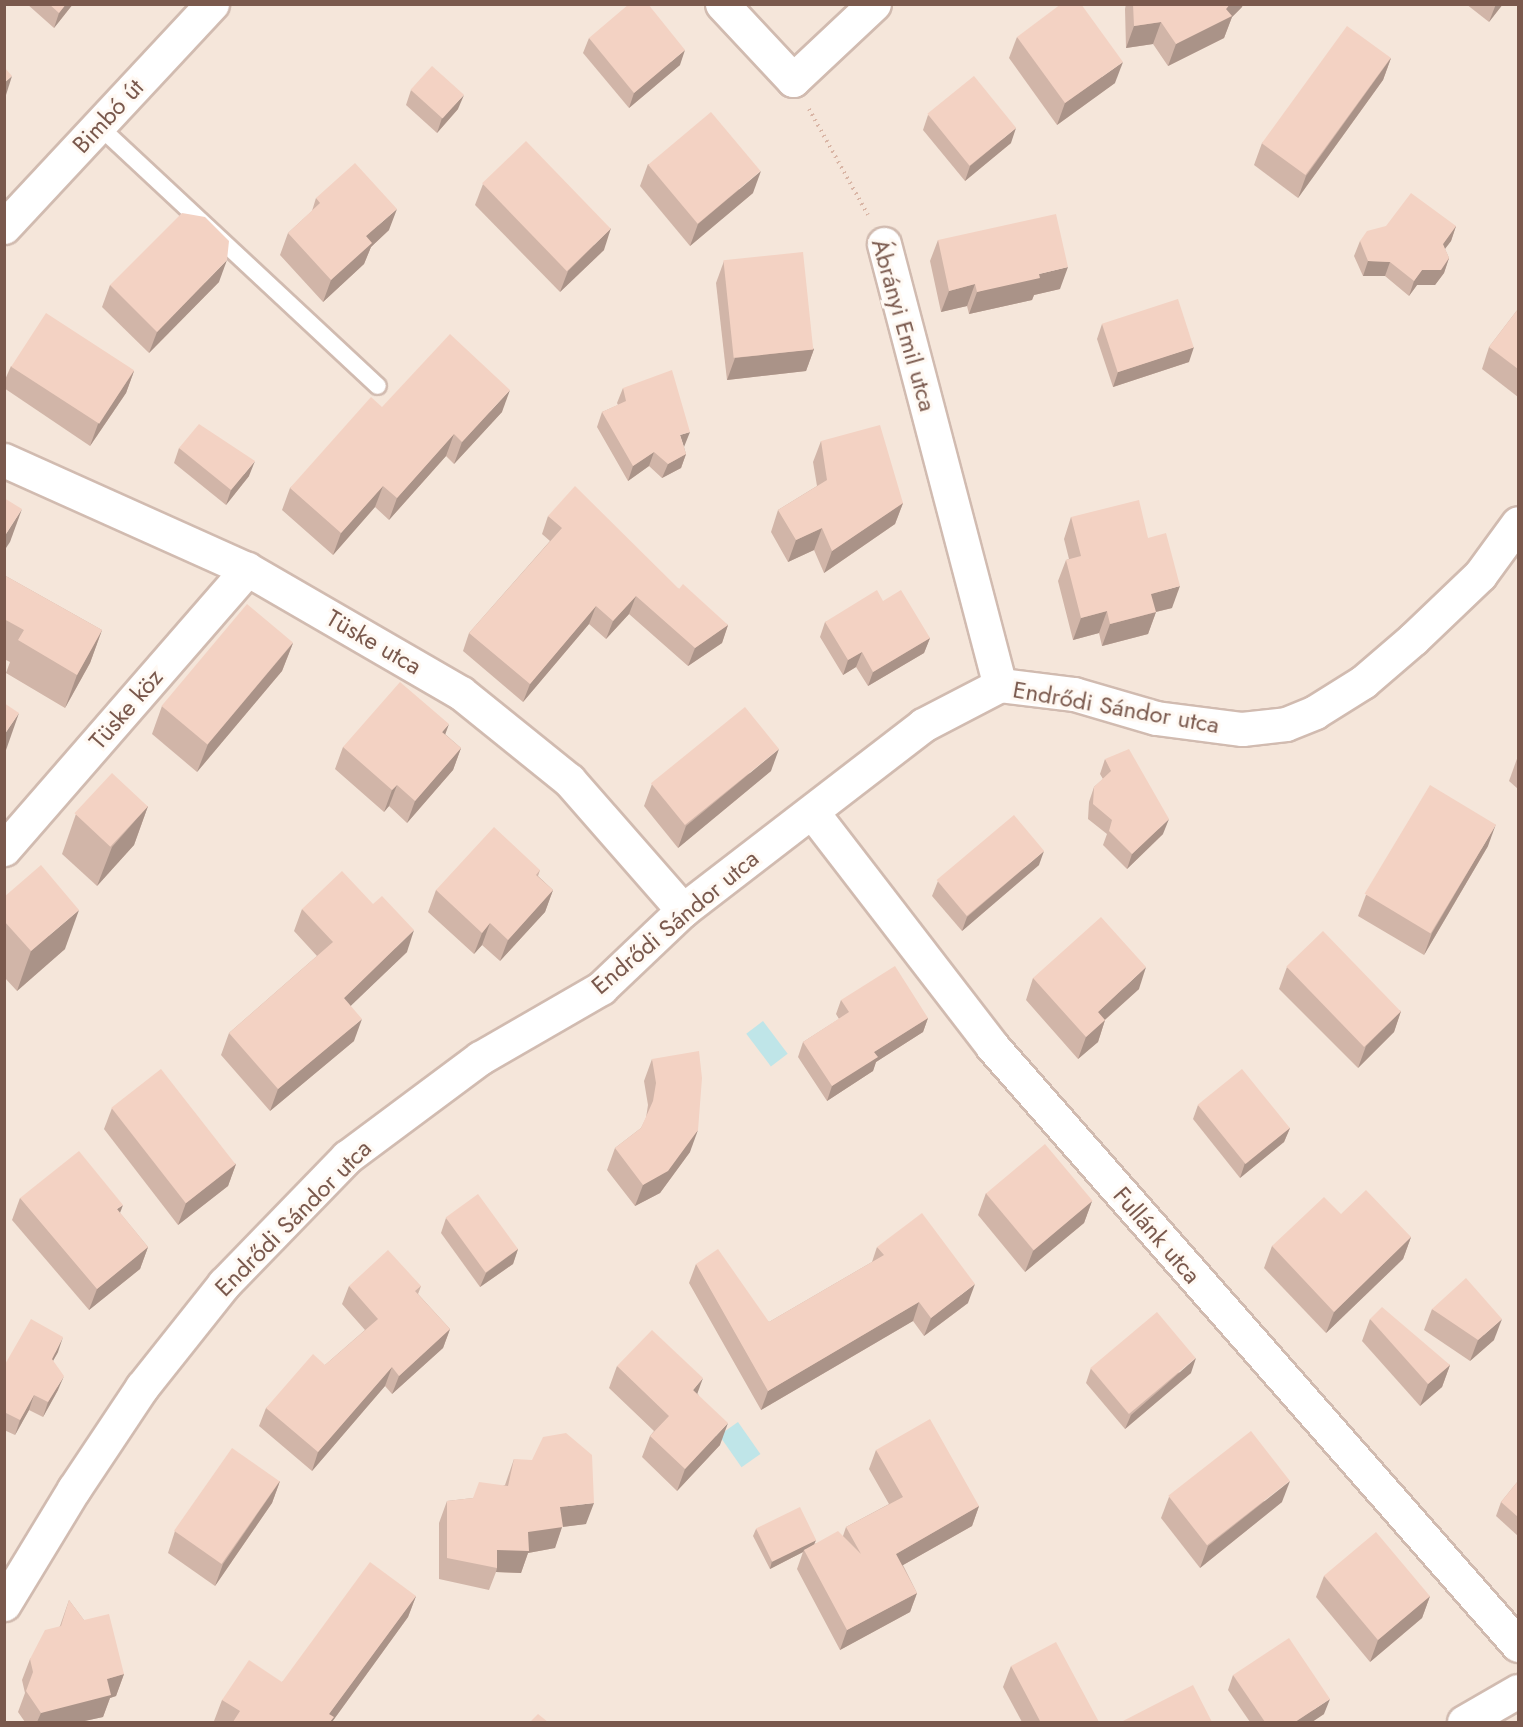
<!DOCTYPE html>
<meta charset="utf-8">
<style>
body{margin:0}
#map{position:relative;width:1523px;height:1727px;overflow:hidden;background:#fdf5ec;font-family:Jost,sans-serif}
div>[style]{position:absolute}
.residential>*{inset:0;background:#f5e6da;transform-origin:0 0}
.water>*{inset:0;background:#bfe5e8;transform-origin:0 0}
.path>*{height:4px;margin-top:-2px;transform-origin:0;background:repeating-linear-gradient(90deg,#d9b5a5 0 1.5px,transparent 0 6px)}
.roads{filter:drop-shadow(2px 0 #d1bbb0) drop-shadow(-2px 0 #d1bbb0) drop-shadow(0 2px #d1bbb0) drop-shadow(0 -2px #d1bbb0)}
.lane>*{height:16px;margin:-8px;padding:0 8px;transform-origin:8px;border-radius:8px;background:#fff}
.street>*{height:33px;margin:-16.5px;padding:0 16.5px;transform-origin:16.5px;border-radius:16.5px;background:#fff}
.wall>*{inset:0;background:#d1b5a8}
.shaded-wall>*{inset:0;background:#aa9388}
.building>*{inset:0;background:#f3d2c3;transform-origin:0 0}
span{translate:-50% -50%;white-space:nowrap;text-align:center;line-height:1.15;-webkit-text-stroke:6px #fff9f3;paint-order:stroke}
.street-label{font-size:24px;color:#7a594d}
.frame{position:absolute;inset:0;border:6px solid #7a594d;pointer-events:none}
</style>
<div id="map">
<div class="residential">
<i style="left:5px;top:5px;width:1513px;height:1717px"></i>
</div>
<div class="water">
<i style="left:763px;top:1021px;width:41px;height:21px;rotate:53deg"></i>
<i style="left:738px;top:1422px;width:39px;height:23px;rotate:55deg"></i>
</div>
<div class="path">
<i style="left:809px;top:109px;width:121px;rotate:60.9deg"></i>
</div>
<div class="roads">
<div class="lane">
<i style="left:99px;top:126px;width:381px;rotate:43deg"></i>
</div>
<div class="street">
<i style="left:722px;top:4px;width:104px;rotate:46.9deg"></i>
<i style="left:793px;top:80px;width:111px;rotate:-43.2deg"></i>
<i style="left:4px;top:227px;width:305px;rotate:-47deg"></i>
<i style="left:884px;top:244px;width:456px;rotate:75.3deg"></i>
<i style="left:4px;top:460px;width:266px;rotate:24.2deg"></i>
<i style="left:247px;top:569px;width:247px;rotate:30.1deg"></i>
<i style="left:461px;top:693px;width:139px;rotate:38.9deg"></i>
<i style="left:569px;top:780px;width:173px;rotate:48.8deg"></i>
<i style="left:812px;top:812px;width:295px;rotate:52.4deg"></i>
<i style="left:992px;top:1046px;width:797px;rotate:48.71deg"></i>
<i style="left:4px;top:849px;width:371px;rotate:-49deg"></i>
<i style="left:4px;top:1604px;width:135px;rotate:-58.7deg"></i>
<i style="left:74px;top:1489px;width:123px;rotate:-56.3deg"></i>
<i style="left:142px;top:1387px;width:132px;rotate:-51.5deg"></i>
<i style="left:224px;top:1284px;width:177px;rotate:-45.9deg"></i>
<i style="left:347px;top:1157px;width:166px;rotate:-36.7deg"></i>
<i style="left:480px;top:1058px;width:140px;rotate:-30deg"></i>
<i style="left:601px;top:988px;width:113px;rotate:-43.6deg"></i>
<i style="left:683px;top:910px;width:303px;rotate:-37.6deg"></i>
<i style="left:923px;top:725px;width:87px;rotate:-27.5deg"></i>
<i style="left:1000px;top:685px;width:75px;rotate:6.9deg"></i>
<i style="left:1074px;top:694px;width:85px;rotate:16.3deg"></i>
<i style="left:1156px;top:718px;width:87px;rotate:7.3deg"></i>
<i style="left:1242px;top:729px;width:44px;rotate:-6.5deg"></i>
<i style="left:1286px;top:724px;width:31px;rotate:-22deg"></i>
<i style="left:1315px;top:712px;width:57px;rotate:-32deg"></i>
<i style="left:1363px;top:682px;width:66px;rotate:-40.7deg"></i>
<i style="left:1413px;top:639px;width:93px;rotate:-43.7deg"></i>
<i style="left:1480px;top:575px;width:64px;rotate:-53.8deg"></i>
<i style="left:1464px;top:1722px;width:62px;rotate:-29.9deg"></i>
</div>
</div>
<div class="wall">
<i style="clip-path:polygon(27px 4px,73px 4px,54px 28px)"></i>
<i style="clip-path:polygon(1126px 4px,1243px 4px,1242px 7px,1232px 17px,1224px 38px,1168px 66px,1153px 44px,1126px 48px,1125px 9px)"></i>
<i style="clip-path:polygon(1466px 4px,1503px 4px,1489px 22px)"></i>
<i style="clip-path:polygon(1017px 37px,1115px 83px,1057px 125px,1009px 58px)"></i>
<i style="clip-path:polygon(589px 38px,680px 65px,629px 108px,583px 53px)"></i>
<i style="clip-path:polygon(1391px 58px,1383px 80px,1298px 198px,1254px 165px,1262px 143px)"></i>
<i style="clip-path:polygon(411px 90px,458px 109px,437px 133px,406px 105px)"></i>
<i style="clip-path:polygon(928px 115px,1011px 143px,965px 181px,923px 130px)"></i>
<i style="clip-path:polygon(648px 164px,753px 193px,690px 246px,640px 186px)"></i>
<i style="clip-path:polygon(483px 184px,604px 250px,560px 292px,475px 205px)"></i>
<i style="clip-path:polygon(316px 198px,389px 230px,371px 247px,364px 264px,323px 302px,280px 255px,288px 233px,312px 211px)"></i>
<i style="clip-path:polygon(1456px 226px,1451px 241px,1445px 249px,1449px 258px,1444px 273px,1435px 285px,1417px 285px,1409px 296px,1385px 276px,1363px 276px,1354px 256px,1360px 241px)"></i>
<i style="clip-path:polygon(938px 240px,1060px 289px,1034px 295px,1032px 300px,969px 314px,967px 306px,941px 312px,930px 261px)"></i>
<i style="clip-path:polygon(724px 261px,814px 349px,806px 371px,727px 380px,716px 283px)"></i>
<i style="clip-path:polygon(219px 282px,149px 353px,102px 307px,110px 285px)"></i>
<i style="clip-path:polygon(1518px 309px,1518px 397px,1482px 369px,1489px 347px)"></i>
<i style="clip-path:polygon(1102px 324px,1189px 362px,1113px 387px,1097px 339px)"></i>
<i style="clip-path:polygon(11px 366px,134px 371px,126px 393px,90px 446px,4px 388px,4px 382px)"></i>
<i style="clip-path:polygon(623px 388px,684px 447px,686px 454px,681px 468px,662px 478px,649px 466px,628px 481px,597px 427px,602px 412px,618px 405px,617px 403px)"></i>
<i style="clip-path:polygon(382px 407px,502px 412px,454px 464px,446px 456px,389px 520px,375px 507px,333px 555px,282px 510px,290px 488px)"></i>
<i style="clip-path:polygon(821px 441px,903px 503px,895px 524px,824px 573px,814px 550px,788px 562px,771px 532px,778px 510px,817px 486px,813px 462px)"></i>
<i style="clip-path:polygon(179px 448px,249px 476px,226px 505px,174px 463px)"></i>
<i style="clip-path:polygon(548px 516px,679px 589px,728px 625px,722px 643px,688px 666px,629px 614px,606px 639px,589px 624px,523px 702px,463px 651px,469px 633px,550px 541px,542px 534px)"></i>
<i style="clip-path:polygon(1071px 517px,1148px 538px,1172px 608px,1156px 612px,1148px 634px,1102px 646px,1099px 633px,1073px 640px,1058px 581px,1066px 560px,1069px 559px,1064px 539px)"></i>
<i style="clip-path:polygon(4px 575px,102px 630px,90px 663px,65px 708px,6px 673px,10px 662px,4px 659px)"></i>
<i style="clip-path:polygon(883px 601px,930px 638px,924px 653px,868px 686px,856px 667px,843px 675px,820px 637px,825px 622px)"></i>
<i style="clip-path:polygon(293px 643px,282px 671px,197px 772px,152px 734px,162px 706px)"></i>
<i style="clip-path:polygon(445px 734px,461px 748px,453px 770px,407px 823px,389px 806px,384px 812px,335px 769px,343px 747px)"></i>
<i style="clip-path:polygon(1518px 756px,1518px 789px,1509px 781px)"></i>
<i style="clip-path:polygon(1105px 759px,1163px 834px,1127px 869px,1103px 845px,1107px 834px,1088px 819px,1089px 802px,1094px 787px,1103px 779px,1100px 774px)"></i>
<i style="clip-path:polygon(771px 771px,678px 848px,644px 806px,652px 784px)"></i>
<i style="clip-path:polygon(148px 806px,134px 845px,97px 886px,62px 854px,76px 814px)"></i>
<i style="clip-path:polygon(1488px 846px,1424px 955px,1358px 916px,1366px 895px)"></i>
<i style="clip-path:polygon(1039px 865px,962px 931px,932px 896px,938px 881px)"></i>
<i style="clip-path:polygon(540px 870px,538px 876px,553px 890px,545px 912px,500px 961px,482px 945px,474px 954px,428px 912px,436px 890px)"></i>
<i style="clip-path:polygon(4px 897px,65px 949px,17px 991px,4px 977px)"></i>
<i style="clip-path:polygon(302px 909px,407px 952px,350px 1006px,354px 1041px,270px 1111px,221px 1055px,229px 1033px,317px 956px,294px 931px)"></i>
<i style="clip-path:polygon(1287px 967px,1401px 1011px,1394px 1032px,1358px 1068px,1279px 989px)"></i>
<i style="clip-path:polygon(1033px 978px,1139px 989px,1105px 1020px,1098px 1042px,1078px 1059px,1026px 1000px)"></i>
<i style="clip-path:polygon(841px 1000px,928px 1018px,923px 1032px,876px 1062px,873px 1071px,827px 1101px,798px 1057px,803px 1042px,839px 1019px,836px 1014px)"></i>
<i style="clip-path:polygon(652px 1059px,690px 1152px,660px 1193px,635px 1206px,607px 1170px,615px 1148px,641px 1128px,646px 1118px,648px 1105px,644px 1081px)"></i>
<i style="clip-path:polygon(1198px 1105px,1290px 1128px,1284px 1142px,1240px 1178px,1193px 1119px)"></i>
<i style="clip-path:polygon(112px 1108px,236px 1164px,228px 1186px,178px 1225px,104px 1129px)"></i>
<i style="clip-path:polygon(986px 1193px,1092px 1201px,1084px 1223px,1025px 1272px,978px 1215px)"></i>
<i style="clip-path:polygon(20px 1198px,120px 1213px,148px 1247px,140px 1269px,89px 1310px,12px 1220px)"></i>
<i style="clip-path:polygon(1341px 1214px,1411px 1237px,1403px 1259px,1326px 1333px,1264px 1268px,1272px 1246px)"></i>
<i style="clip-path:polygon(446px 1218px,518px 1249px,513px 1264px,480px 1287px,441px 1233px)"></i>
<i style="clip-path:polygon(877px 1247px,968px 1303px,924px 1336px,913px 1321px,761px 1410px,689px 1283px,696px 1264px,769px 1322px,872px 1262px)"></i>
<i style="clip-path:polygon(349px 1286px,421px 1286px,418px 1294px,450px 1329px,443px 1348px,392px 1394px,385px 1386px,312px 1471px,259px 1426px,266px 1408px,325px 1365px,365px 1330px,342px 1304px)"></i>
<i style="clip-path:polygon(1432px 1309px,1494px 1340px,1470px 1361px,1424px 1330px)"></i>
<i style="clip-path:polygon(1370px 1319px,1450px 1365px,1442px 1387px,1420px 1406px,1362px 1341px)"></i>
<i style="clip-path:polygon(58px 1352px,53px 1361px,58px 1390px,43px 1417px,29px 1410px,15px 1435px,4px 1430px,4px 1366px)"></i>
<i style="clip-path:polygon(617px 1366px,698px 1394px,720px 1445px,677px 1491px,642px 1457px,650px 1436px,654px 1431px,609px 1388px)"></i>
<i style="clip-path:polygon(1091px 1368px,1191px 1373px,1125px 1429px,1086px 1383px)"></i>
<i style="clip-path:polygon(876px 1450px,979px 1506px,972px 1526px,903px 1565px,917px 1593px,910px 1612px,840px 1650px,797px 1569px,803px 1552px,770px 1569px,753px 1536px,756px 1529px,816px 1540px,814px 1544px,843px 1536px,846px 1527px,889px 1504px,869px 1469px)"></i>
<i style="clip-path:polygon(514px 1459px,586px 1524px,562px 1527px,555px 1548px,528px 1553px,521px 1573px,496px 1572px,489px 1590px,439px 1579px,439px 1523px,447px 1501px,473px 1498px,505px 1485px)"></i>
<i style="clip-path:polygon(280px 1481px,272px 1503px,215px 1586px,168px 1553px,175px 1531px)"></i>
<i style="clip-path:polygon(1518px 1481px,1518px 1536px,1496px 1516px,1501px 1502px)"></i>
<i style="clip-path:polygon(1169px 1497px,1282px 1502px,1200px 1568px,1161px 1518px)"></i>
<i style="clip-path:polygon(1324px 1576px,1430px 1596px,1422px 1618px,1370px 1662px,1316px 1597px)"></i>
<i style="clip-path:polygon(416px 1596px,408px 1617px,332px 1722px,216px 1722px,214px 1721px,222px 1700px,282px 1682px)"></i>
<i style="clip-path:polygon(69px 1600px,124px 1674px,116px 1696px,110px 1698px,103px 1717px,80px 1722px,25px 1722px,18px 1712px,25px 1693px,22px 1680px,30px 1659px,60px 1626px)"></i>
<i style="clip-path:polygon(1011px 1666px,1099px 1722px,1022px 1722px,1003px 1687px)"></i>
<i style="clip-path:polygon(1233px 1675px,1324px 1714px,1312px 1722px,1250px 1722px,1228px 1690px)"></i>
</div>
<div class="shaded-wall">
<i style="clip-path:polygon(66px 4px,73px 4px,54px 28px,59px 13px)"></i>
<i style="clip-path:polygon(1230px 4px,1243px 4px,1242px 7px,1232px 17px,1224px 38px,1168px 66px,1176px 44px,1226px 9px)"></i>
<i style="clip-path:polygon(1496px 4px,1503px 4px,1489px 22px)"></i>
<i style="clip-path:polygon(1161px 22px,1153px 44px,1126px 48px,1134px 26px)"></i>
<i style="clip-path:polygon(685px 50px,680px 65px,629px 108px,634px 93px)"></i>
<i style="clip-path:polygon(1391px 58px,1383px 80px,1298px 198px,1306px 176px)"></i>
<i style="clip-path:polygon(1123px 62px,1115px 83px,1057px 125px,1065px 103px)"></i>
<i style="clip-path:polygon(12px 76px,6px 95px,4px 96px,4px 83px)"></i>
<i style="clip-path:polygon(464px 95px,458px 109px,437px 133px,442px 118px)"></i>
<i style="clip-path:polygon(1016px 128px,1011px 143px,965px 181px,970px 166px)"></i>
<i style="clip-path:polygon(761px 171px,753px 193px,690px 246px,698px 224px)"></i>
<i style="clip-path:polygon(397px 209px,389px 230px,371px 247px,364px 264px,323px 302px,331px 280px,366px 236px)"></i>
<i style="clip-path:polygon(1456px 226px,1451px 241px,1437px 259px,1443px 244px)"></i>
<i style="clip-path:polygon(611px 228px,604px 250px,560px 292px,568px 271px)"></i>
<i style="clip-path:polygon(1449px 258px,1444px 273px,1435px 285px,1417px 285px,1409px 296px,1414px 281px,1422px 270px)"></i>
<i style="clip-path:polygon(227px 260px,219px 282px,149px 353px,157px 332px)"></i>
<i style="clip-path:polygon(1368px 261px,1390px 262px,1385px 276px,1363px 276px)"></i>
<i style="clip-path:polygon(1068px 267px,1060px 289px,1034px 295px,1032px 300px,969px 314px,977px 292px,1039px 274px)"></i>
<i style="clip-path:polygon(975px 284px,967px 306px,941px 312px,949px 291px)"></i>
<i style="clip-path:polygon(1194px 347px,1189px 362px,1113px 387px,1118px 372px)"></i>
<i style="clip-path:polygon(814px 349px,806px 371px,727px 380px,735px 358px)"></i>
<i style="clip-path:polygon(134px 371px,126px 393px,90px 446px,98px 424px)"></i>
<i style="clip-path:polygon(510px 390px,502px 412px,454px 464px,462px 442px)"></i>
<i style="clip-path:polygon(690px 432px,684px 447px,680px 435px)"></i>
<i style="clip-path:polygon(454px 434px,446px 456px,389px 520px,397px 498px)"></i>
<i style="clip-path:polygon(654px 452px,649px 466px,628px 481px,633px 466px)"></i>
<i style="clip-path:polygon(686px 454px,681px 468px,662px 478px,668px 464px)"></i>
<i style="clip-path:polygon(255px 461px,249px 476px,226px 505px,231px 490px)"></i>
<i style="clip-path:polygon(383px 486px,375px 507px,333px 555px,341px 533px)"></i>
<i style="clip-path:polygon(903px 503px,895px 524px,824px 573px,832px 551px)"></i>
<i style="clip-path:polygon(22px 509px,10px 542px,4px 551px,4px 537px)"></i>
<i style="clip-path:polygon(822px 528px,814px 550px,788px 562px,796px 540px)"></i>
<i style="clip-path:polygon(1180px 586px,1172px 608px,1143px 615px,1151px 594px)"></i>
<i style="clip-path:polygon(636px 596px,629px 614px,606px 639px,613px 621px)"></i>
<i style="clip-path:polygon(596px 606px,589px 624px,523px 702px,530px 684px)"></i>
<i style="clip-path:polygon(1107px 611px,1099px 633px,1073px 640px,1081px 618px)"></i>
<i style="clip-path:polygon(1156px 612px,1148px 634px,1102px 646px,1110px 624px)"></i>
<i style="clip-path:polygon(728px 625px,722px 643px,688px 666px,695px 648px)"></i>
<i style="clip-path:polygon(102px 630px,90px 663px,65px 708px,77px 675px)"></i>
<i style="clip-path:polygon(930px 638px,924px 653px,868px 686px,873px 672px)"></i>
<i style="clip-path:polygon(293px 643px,282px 671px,197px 772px,208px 744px)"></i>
<i style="clip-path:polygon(862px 652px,856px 667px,843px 675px,848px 660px)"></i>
<i style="clip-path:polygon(19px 713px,5px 753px,4px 754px,4px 735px)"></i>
<i style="clip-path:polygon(449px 724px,441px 746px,442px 732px)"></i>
<i style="clip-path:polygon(461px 748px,453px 770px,407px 823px,415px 801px)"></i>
<i style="clip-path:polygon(779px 749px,771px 771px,678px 848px,686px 826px)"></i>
<i style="clip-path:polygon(397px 785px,389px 806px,384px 812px,392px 790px)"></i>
<i style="clip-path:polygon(148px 806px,134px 845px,97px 886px,112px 847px)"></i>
<i style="clip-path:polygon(1169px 819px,1163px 834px,1127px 869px,1132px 854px)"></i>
<i style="clip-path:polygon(1496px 824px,1488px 846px,1424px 955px,1432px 933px)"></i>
<i style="clip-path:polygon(1044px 851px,1039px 865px,962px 931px,967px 917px)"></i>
<i style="clip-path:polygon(553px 890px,545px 912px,500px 961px,508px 940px)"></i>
<i style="clip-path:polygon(79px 910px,65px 949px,17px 991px,31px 951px)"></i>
<i style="clip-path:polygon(490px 923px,482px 945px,474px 954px,482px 933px)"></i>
<i style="clip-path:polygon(414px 930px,407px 952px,336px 1020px,344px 998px)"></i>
<i style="clip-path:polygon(1146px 967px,1139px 989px,1090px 1033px,1098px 1012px)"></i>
<i style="clip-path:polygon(1401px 1011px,1394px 1032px,1358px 1068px,1366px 1046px)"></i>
<i style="clip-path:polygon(928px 1018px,923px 1032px,876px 1062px,873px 1071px,827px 1101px,832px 1086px,874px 1052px)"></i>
<i style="clip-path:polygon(362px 1019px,354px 1041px,270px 1111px,278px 1089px)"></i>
<i style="clip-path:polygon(1105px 1020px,1098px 1042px,1078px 1059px,1086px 1037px)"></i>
<i style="clip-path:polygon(1290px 1128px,1284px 1142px,1240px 1178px,1245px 1163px)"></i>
<i style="clip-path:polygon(698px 1130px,690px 1152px,660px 1193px,635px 1206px,643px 1185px)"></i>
<i style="clip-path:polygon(236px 1164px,228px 1186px,178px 1225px,186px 1203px)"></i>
<i style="clip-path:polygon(1092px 1201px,1084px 1223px,1025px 1272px,1033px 1251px)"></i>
<i style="clip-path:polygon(123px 1205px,115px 1226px,117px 1209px)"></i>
<i style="clip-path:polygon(1411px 1237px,1403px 1259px,1326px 1333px,1334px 1312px)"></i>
<i style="clip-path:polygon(148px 1247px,140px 1269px,89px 1310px,97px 1289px)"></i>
<i style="clip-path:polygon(518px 1249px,513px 1264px,480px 1287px,486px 1273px)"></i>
<i style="clip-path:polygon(975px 1284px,968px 1303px,924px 1336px,931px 1318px)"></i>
<i style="clip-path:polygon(919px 1302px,913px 1321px,761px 1410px,768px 1391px)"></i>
<i style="clip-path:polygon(1502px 1319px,1494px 1340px,1470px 1361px,1478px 1340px)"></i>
<i style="clip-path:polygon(450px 1329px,443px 1348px,392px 1394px,399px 1376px)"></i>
<i style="clip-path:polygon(63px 1337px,58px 1352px,46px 1373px,52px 1359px)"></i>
<i style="clip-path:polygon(1196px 1358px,1191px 1373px,1125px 1429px,1131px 1415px)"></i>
<i style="clip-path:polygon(1450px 1365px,1442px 1387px,1420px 1406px,1428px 1384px)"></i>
<i style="clip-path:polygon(392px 1367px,385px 1386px,312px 1471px,318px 1452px)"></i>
<i style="clip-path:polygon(64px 1376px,58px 1390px,43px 1417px,48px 1402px)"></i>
<i style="clip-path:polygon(703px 1378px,695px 1400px,693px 1390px)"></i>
<i style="clip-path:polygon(34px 1395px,29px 1410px,15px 1435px,20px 1420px)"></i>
<i style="clip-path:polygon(728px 1423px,720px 1445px,677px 1491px,685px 1469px)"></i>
<i style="clip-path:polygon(280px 1481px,272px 1503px,215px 1586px,223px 1564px)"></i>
<i style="clip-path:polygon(1290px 1481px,1282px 1502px,1200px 1568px,1208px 1546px)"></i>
<i style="clip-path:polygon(594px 1503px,586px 1524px,562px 1527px,555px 1548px,528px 1553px,521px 1573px,496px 1572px,497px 1568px,497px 1550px,528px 1532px,560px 1507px)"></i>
<i style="clip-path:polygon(979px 1506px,972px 1526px,889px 1573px,896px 1554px)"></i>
<i style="clip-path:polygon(816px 1540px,813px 1547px,804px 1550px,803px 1552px,770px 1569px,772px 1561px)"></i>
<i style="clip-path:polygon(917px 1593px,910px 1612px,840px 1650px,847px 1630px)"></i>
<i style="clip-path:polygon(416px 1596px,408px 1617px,332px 1722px,326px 1722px,329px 1714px)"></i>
<i style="clip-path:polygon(1430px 1596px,1422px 1618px,1370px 1662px,1378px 1640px)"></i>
<i style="clip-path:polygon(124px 1674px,116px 1696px,110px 1698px,103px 1717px,80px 1722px,37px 1722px,41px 1713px,107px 1679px)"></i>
<i style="clip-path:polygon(1330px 1699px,1324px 1714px,1312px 1722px,1295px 1722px)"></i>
</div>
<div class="building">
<i style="clip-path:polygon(49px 4px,66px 4px,59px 13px)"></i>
<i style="clip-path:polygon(629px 4px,648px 4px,685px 50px,634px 93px,589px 38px)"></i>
<i style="clip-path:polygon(1061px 4px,1081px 4px,1123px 62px,1065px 103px,1017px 37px)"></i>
<i style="clip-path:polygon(1133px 4px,1230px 4px,1226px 9px,1232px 16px,1176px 44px,1161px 22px,1134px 26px)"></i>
<i style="left:1347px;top:26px;width:54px;height:145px;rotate:36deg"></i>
<i style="left:432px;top:66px;width:43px;height:32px;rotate:42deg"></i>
<i style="clip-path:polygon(4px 67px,12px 76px,4px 83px)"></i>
<i style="left:974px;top:76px;width:67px;height:60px;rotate:51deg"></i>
<i style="left:711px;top:112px;width:77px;height:82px;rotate:50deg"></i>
<i style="left:526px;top:141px;width:122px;height:61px;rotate:46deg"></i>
<i style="clip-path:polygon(355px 163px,397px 209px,366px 236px,372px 243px,331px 280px,288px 233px,320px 203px,316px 198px)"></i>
<i style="clip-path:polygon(1411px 193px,1456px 226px,1443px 244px,1449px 258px,1441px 270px,1422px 270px,1414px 281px,1390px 262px,1368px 261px,1360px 241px,1367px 231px,1386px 226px)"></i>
<i style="clip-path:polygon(182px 213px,205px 217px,229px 241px,227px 260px,157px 332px,110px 285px)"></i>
<i style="clip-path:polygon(1056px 214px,1068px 267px,1039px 274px,1040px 278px,977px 292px,975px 284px,949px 291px,938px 240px)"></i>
<i style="left:803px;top:252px;width:98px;height:80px;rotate:84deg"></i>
<i style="left:1178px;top:299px;width:51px;height:80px;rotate:72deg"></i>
<i style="clip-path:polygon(1518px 309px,1518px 369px,1489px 347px)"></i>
<i style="left:46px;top:313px;width:105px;height:64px;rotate:33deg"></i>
<i style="clip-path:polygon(450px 334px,510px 390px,462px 442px,454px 434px,397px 498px,383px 486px,341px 533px,290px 488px,371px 397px,382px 407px)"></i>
<i style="clip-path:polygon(672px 370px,690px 432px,680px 435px,686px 454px,668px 464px,654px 452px,633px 466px,602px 412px,626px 401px,623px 388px)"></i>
<i style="clip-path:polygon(199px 424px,255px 461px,231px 490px,179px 448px)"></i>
<i style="clip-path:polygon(880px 425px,903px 503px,832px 551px,822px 528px,796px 540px,778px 510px,827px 480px,821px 441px)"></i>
<i style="clip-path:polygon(575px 486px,679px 589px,683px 584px,728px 625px,695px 648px,636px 596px,613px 621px,596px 606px,530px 684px,469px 633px,562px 528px,548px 516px)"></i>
<i style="clip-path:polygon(4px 498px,22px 509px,4px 537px)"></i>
<i style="clip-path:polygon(1139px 500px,1148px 538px,1166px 533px,1180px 586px,1151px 594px,1156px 612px,1110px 624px,1107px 611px,1081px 618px,1066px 560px,1081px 556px,1071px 517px)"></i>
<i style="clip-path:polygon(4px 575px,102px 630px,77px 675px,18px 640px,24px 630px,4px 619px)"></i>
<i style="clip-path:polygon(877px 590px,883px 601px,901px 590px,930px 638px,873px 672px,862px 652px,848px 660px,825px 622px)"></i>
<i style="left:247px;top:604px;width:60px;height:133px;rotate:40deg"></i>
<i style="clip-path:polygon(400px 682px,449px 724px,442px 732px,461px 748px,415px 801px,397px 785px,392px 790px,343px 747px)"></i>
<i style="clip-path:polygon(4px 703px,19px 713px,4px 735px)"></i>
<i style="left:745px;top:707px;width:54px;height:121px;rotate:51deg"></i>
<i style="clip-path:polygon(1129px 749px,1169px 819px,1132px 854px,1109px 831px,1112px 820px,1093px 804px,1094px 787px,1111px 771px,1105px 759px)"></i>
<i style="left:112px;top:773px;width:49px;height:55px;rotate:43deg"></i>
<i style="left:1430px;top:785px;width:77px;height:127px;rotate:31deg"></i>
<i style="left:1014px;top:815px;width:47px;height:101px;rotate:50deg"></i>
<i style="clip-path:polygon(494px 827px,540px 870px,536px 875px,553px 890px,508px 940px,490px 923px,482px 933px,436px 890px)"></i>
<i style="clip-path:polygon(41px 865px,79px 910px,31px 951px,4px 921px,4px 897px)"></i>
<i style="clip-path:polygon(342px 871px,373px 904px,382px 896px,414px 930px,344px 998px,362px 1019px,278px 1089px,229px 1033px,333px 942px,302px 909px)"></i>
<i style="clip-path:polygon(1101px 917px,1146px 967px,1098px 1012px,1105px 1020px,1086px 1037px,1033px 978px)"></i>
<i style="left:1323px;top:931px;width:112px;height:51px;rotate:46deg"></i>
<i style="clip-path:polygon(895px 966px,928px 1018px,874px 1052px,878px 1057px,832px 1086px,803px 1042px,849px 1012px,841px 1000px)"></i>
<i style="clip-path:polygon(699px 1051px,702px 1078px,698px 1130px,668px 1171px,643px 1185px,615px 1148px,641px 1128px,653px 1101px,656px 1083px,652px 1059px)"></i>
<i style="left:161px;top:1069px;width:121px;height:63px;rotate:52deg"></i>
<i style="left:1242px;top:1069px;width:76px;height:57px;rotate:51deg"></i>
<i style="left:1045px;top:1144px;width:74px;height:77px;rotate:50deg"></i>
<i style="clip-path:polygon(79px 1151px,123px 1205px,117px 1209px,148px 1247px,97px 1289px,20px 1198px)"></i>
<i style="clip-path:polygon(1366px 1190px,1411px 1237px,1334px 1312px,1272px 1246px,1324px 1197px,1341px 1214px)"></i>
<i style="left:478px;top:1194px;width:68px;height:40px;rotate:54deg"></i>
<i style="clip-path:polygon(922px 1213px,975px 1284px,931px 1318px,919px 1302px,768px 1391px,696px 1264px,718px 1249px,769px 1322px,884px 1255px,877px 1247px)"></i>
<i style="clip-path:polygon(388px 1250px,421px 1286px,415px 1291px,450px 1329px,399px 1376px,392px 1367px,318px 1452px,266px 1408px,313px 1354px,325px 1365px,378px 1319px,349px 1286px)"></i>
<i style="clip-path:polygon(1466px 1278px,1502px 1319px,1478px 1340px,1432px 1309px)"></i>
<i style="clip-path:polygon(1382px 1307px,1450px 1365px,1428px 1384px,1370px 1319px)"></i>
<i style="left:1157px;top:1312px;width:60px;height:87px;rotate:50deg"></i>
<i style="clip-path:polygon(31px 1319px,63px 1337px,52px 1359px,64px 1376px,48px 1402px,34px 1395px,20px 1420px,4px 1412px,4px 1366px)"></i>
<i style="clip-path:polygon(652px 1330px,703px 1378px,693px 1390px,728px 1423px,685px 1469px,650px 1436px,669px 1416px,617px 1366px)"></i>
<i style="clip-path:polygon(930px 1419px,979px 1506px,896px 1554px,917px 1593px,847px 1630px,804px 1550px,838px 1531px,861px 1554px,846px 1527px,903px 1497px,876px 1450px)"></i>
<i style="left:1251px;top:1431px;width:63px;height:105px;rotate:52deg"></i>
<i style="clip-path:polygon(566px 1433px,592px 1455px,594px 1503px,560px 1507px,563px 1527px,528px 1532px,529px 1551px,497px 1550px,497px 1568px,447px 1558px,447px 1501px,473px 1498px,479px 1482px,508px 1486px,514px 1459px,532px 1460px,543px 1437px)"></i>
<i style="left:232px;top:1448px;width:58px;height:101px;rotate:35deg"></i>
<i style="clip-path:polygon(1518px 1481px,1518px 1517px,1501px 1502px)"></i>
<i style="left:800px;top:1507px;width:37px;height:49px;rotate:64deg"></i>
<i style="left:1376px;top:1532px;width:84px;height:68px;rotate:50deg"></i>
<i style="clip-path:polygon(370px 1562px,416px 1596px,329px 1714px,334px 1717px,330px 1722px,233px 1722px,240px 1711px,222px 1700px,249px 1660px,282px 1682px)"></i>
<i style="clip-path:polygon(69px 1600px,84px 1620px,109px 1614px,124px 1674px,107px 1679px,111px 1695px,41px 1713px,26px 1691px,33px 1672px,30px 1659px,45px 1630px,61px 1626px)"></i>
<i style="clip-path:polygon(1289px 1638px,1330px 1699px,1295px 1722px,1265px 1722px,1233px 1675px)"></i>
<i style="clip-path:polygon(1056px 1642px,1099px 1722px,1036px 1722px,1040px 1721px,1011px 1666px)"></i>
<i style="clip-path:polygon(1193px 1685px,1212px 1722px,1121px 1722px)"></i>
<i style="clip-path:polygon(538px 1714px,548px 1722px,530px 1722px)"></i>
</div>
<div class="street-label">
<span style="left:108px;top:116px;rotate:-47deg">Bimbó út</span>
<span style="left:904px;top:325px;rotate:74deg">Ábrányi Emil utca</span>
<span style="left:374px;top:642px;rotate:30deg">Tüske utca</span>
<span style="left:1116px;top:707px;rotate:10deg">Endrődi Sándor utca</span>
<span style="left:126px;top:709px;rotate:-49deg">Tüske köz</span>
<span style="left:675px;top:922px;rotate:-40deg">Endrődi Sándor utca</span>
<span style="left:293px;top:1218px;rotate:-45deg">Endrődi Sándor utca</span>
<span style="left:1157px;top:1235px;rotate:49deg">Fullánk utca</span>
</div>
<div class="frame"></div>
</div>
